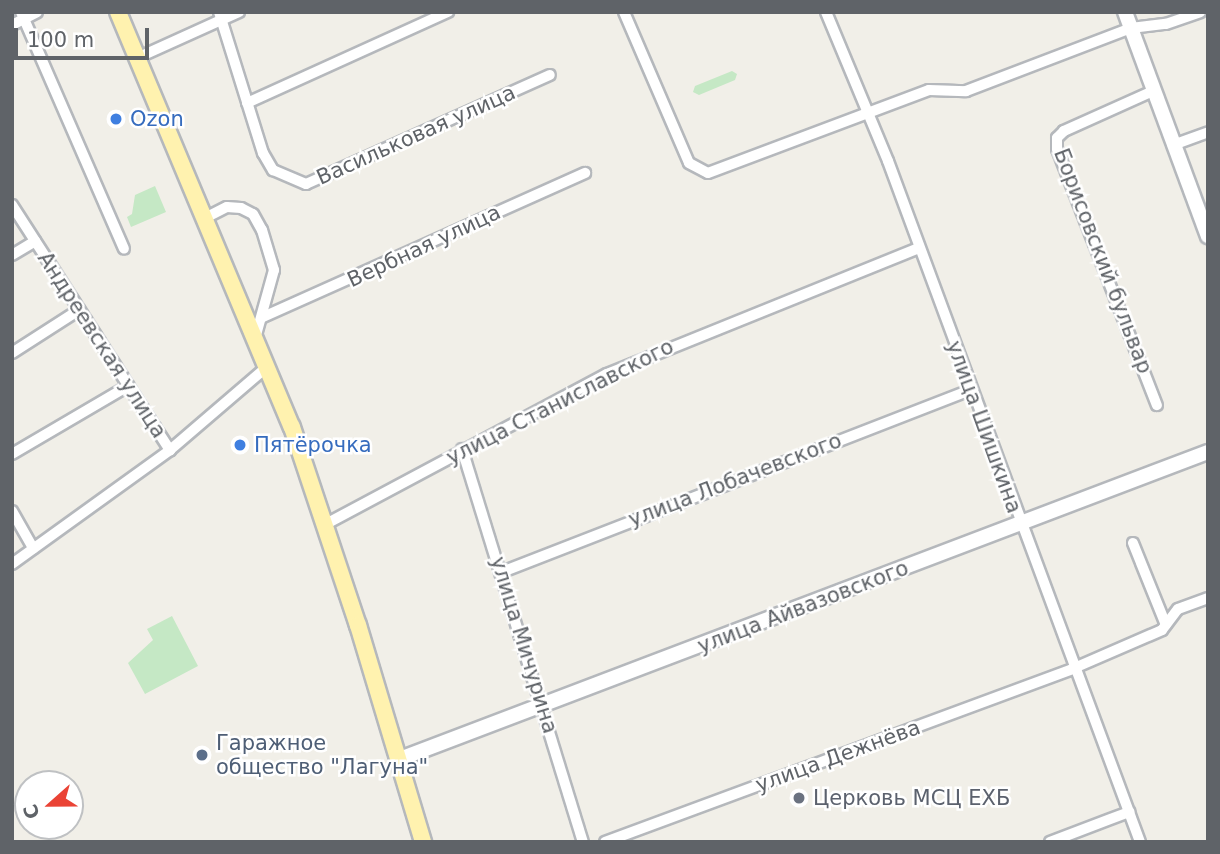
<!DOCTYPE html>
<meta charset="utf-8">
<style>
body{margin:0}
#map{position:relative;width:1220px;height:854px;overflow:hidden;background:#f1efe8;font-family:"DejaVu Sans",sans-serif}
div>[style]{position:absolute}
.green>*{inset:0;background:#c5e8c5}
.roads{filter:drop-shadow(2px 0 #b5b8bc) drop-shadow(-2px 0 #b5b8bc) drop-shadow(0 2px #b5b8bc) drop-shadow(0 -2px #b5b8bc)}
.street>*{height:10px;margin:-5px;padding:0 5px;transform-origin:5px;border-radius:5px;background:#fff}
.secondary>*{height:14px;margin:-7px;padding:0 7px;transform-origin:7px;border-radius:7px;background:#fff}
.primary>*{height:16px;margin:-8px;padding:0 8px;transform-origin:8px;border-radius:8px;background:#fff2af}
.dots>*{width:19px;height:19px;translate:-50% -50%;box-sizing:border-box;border:4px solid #fff;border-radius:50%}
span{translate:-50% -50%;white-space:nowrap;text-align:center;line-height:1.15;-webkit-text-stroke:5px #fff;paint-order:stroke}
.shop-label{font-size:21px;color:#366cbe}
.left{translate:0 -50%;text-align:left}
.street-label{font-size:21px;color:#5f6368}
.service-label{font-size:21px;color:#4e5e75}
.worship-label{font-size:21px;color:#5b616d}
.frame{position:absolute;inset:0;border:14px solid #5f6368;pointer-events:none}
.north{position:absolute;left:14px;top:770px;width:70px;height:70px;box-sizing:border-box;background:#fff;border:2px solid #bfc1c3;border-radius:50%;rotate:249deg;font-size:19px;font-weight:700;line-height:28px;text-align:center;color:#5f6368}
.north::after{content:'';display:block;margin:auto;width:24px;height:32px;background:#ea4335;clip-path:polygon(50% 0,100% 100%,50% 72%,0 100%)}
.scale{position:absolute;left:14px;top:28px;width:135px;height:32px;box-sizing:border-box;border:4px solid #5f6368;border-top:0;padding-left:9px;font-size:21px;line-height:24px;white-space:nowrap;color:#5f6368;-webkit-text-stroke:5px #fff;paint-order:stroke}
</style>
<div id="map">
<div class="green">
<i style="clip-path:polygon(732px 71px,737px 74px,735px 80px,699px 95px,693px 92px,695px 86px)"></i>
<i style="clip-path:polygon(155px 186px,166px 212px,131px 227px,127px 217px,132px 214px,135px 195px)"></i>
<i style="clip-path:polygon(172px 616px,198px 666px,145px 694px,128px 663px,153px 640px,147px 629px)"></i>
</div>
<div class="roads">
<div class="street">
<i style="left:21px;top:12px;width:258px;rotate:66.5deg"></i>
<i style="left:219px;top:12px;width:148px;rotate:72.7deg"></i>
<i style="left:263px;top:153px;width:20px;rotate:60deg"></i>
<i style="left:273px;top:170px;width:36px;rotate:23deg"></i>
<i style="left:306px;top:184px;width:267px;rotate:-24.1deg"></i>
<i style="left:624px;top:12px;width:164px;rotate:66.7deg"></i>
<i style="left:689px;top:163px;width:21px;rotate:28deg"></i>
<i style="left:708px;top:173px;width:236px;rotate:-20.6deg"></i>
<i style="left:929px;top:90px;width:37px;rotate:2deg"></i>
<i style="left:966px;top:91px;width:177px;rotate:-20.9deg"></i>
<i style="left:1131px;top:28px;width:35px;rotate:-7deg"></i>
<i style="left:1166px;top:24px;width:36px;rotate:-19deg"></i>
<i style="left:826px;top:12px;width:161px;rotate:67.4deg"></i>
<i style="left:888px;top:161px;width:726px;rotate:69.69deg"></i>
<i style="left:12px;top:25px;width:28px;rotate:-27deg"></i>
<i style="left:137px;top:58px;width:112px;rotate:-24.3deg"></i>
<i style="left:1153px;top:91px;width:98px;rotate:155.8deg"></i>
<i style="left:1064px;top:131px;width:10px;rotate:135deg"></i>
<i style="left:1057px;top:138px;width:11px;rotate:90deg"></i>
<i style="left:1057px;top:149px;width:275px;rotate:68.7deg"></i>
<i style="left:247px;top:103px;width:221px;rotate:-24.4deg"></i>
<i style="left:1173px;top:145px;width:37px;rotate:-20deg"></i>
<i style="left:12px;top:205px;width:292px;rotate:57.2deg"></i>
<i style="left:207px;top:217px;width:22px;rotate:-27deg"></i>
<i style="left:227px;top:207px;width:14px;rotate:4deg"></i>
<i style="left:241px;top:208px;width:13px;rotate:27deg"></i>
<i style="left:253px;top:214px;width:18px;rotate:61deg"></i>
<i style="left:262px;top:230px;width:42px;rotate:73.3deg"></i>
<i style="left:274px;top:270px;width:67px;rotate:105.5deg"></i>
<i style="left:12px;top:255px;width:27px;rotate:-31deg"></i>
<i style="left:263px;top:317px;width:353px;rotate:-24.1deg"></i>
<i style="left:12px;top:353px;width:80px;rotate:-32.7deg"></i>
<i style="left:462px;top:449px;width:411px;rotate:72.9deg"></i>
<i style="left:12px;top:454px;width:134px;rotate:-30.4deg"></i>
<i style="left:12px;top:511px;width:43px;rotate:60.4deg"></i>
<i style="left:326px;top:524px;width:319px;rotate:-28.1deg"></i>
<i style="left:607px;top:374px;width:336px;rotate:-22deg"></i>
<i style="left:1133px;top:543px;width:88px;rotate:68.1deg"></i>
<i style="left:12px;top:564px;width:195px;rotate:-35.8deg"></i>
<i style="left:170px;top:450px;width:129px;rotate:-40.6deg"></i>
<i style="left:502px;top:572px;width:502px;rotate:-21.25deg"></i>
<i style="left:605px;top:842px;width:498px;rotate:-20.3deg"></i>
<i style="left:1072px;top:669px;width:98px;rotate:-23.4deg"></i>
<i style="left:1162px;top:630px;width:26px;rotate:-53deg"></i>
<i style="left:1178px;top:609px;width:32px;rotate:-20deg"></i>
<i style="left:1050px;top:842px;width:85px;rotate:-20.8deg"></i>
</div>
<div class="secondary">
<i style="left:1125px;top:12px;width:239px;rotate:69.7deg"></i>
<i style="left:397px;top:760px;width:868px;rotate:-20.8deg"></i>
</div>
<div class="primary">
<i style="left:118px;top:12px;width:450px;rotate:67.3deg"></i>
<i style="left:292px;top:427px;width:209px;rotate:71.6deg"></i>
<i style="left:358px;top:625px;width:227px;rotate:73.3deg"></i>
</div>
</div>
<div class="dots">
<i style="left:116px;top:119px;background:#3f7fe0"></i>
<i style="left:240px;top:445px;background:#3f7fe0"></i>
<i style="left:202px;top:755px;background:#5c6f8a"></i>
<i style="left:799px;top:798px;background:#6b7280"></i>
</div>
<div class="shop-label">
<span class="left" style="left:130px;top:119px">Ozon</span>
<span class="left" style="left:254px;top:445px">Пятёрочка</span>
</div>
<div class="street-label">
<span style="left:416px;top:135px;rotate:-24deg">Васильковая улица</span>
<span style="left:424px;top:246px;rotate:-25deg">Вербная улица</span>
<span style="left:1103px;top:261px;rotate:69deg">Борисовский бульвар</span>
<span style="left:102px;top:345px;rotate:57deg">Андреевская улица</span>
<span style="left:560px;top:402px;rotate:-27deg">улица Станиславского</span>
<span style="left:984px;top:427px;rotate:70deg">улица Шишкина</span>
<span style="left:735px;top:480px;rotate:-21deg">улица Лобачевского</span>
<span style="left:803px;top:607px;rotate:-21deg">улица Айвазовского</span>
<span style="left:524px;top:645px;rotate:73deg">улица Мичурина</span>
<span style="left:838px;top:756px;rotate:-20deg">улица Дежнёва</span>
</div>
<div class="service-label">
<span class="left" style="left:216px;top:755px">Гаражное<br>общество "Лагуна"</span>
</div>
<div class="worship-label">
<span class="left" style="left:813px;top:798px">Церковь МСЦ ЕХБ</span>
</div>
<div class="frame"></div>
<div class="north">С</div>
<div class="scale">100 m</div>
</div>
